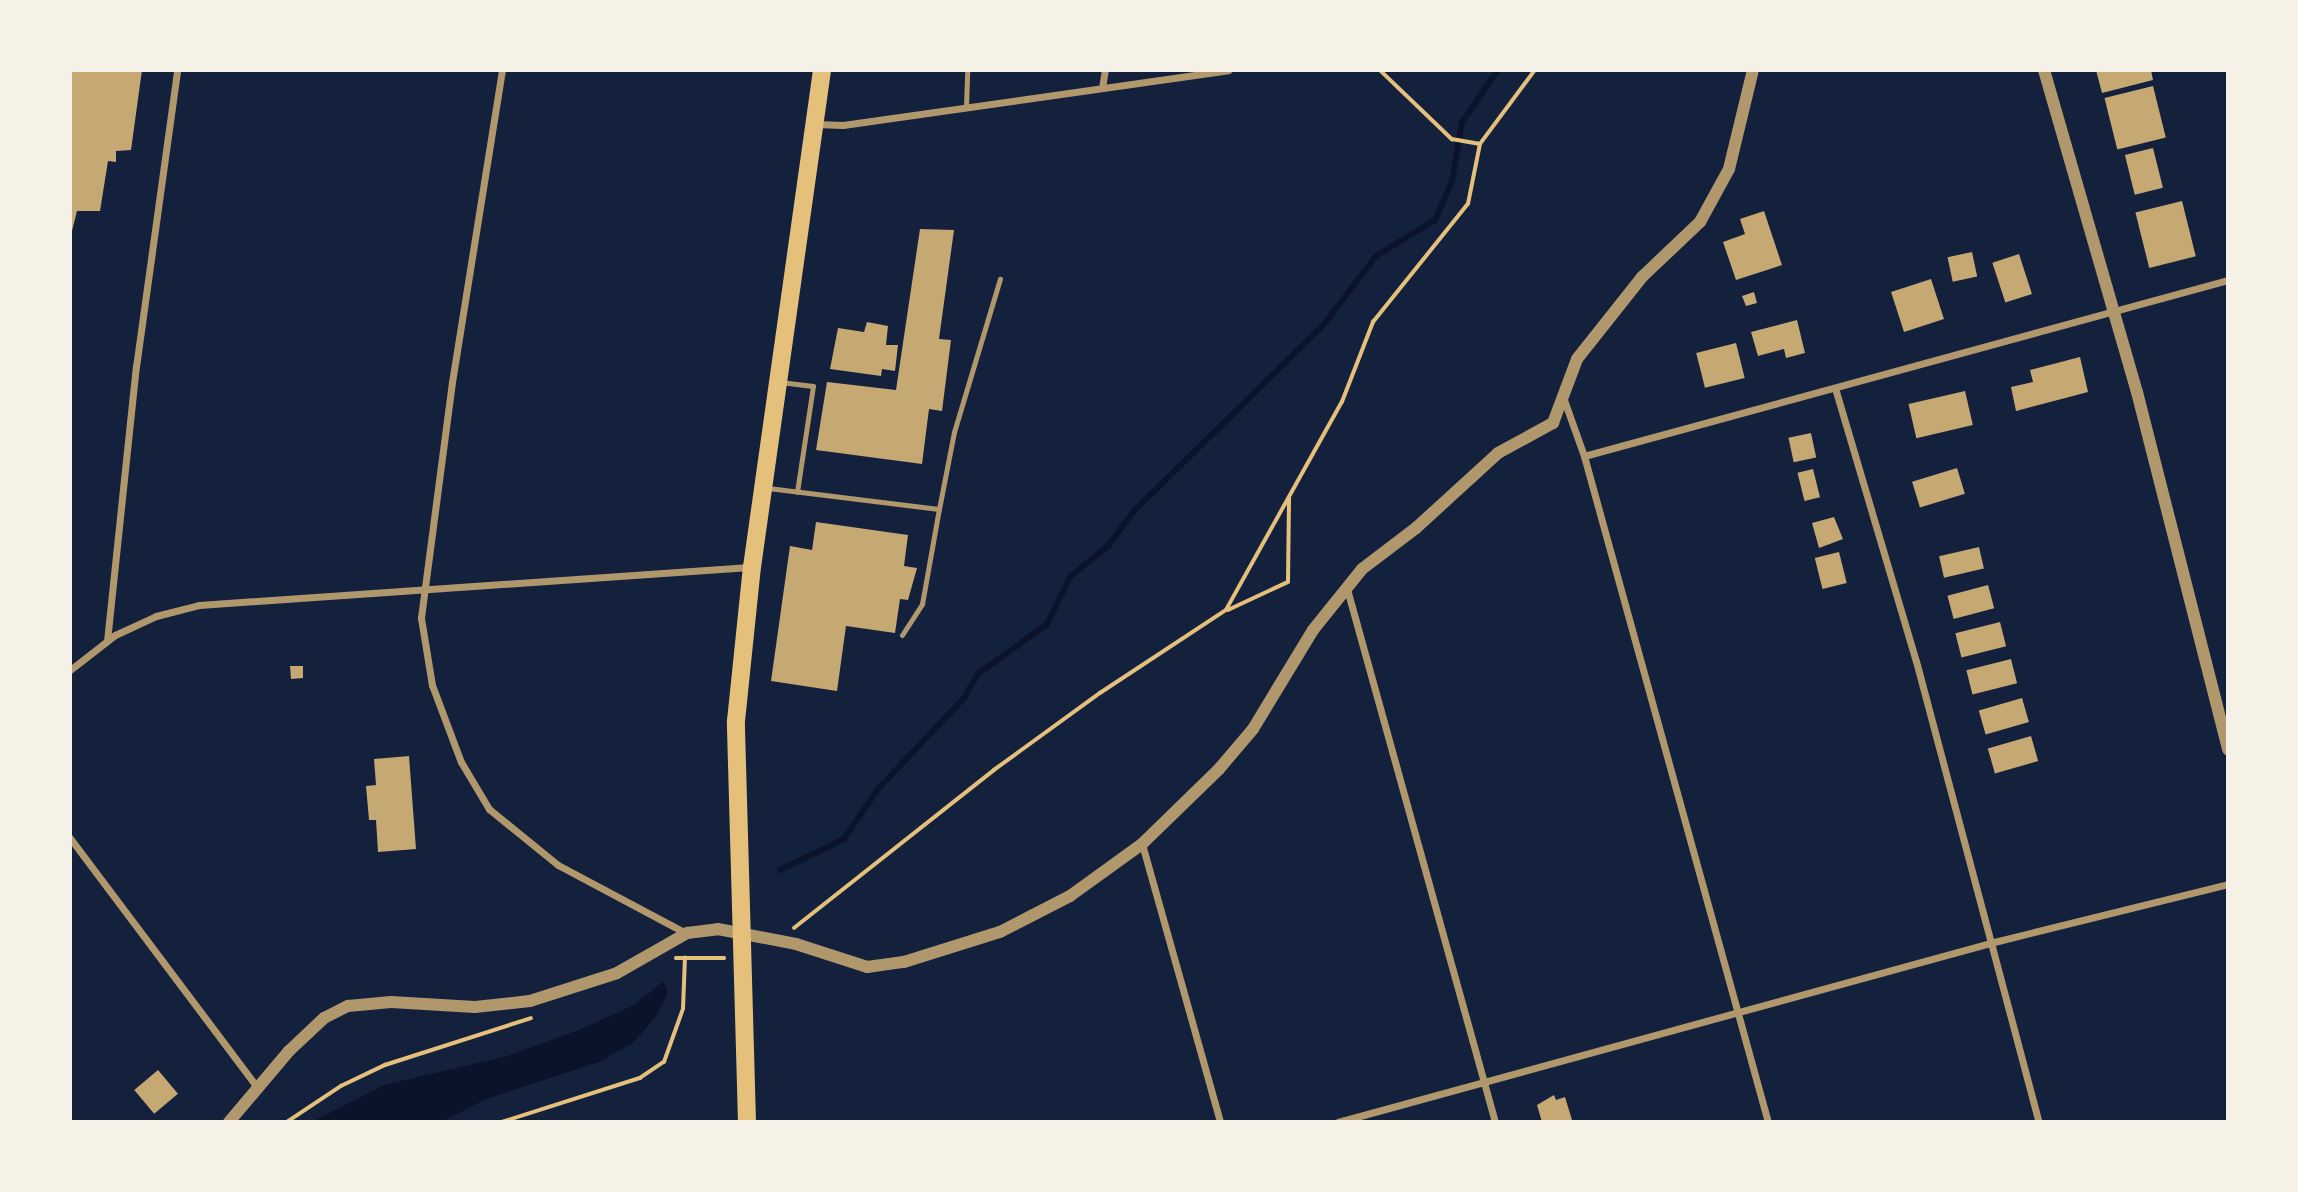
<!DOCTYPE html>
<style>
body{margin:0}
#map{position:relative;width:2298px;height:1192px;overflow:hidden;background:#14213d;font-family:Commissioner,sans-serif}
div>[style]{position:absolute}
.water>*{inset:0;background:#0b132b}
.stream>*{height:6px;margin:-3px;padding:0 3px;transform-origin:3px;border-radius:3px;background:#0b132b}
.building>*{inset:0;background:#c6a872;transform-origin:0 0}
.path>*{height:3.5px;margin:-1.75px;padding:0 1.75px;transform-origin:1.75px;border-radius:1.75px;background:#e5c07b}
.service>*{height:5px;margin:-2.5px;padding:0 2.5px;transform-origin:2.5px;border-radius:2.5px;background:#b1986c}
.minor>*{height:7px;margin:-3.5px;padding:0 3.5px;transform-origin:3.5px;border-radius:3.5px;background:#b1986c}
.tertiary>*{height:12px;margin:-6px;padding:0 6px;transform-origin:6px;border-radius:6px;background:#b1986c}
.primary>*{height:18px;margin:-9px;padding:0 9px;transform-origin:9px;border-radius:9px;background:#e5c07b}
span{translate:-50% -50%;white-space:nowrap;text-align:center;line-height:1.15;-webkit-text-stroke:6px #f6f1e7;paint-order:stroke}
.frame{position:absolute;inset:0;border:72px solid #f6f1e7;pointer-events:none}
</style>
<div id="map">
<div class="water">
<i style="clip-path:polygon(664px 981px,668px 993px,657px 1015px,634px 1042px,599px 1062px,484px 1100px,442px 1122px,312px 1122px,384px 1085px,507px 1056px,576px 1031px,632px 1006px)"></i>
</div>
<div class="stream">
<i style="left:780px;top:870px;width:71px;rotate:-25.8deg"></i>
<i style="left:844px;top:839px;width:60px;rotate:-55.8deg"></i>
<i style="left:878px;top:789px;width:125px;rotate:-46.6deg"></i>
<i style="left:964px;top:698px;width:28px;rotate:-60deg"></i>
<i style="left:978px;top:674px;width:85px;rotate:-35.9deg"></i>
<i style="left:1047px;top:624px;width:52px;rotate:-63.9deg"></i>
<i style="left:1070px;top:577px;width:49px;rotate:-39.2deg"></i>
<i style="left:1108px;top:546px;width:44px;rotate:-53.4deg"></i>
<i style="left:1134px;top:511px;width:268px;rotate:-44.5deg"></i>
<i style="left:1325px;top:323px;width:84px;rotate:-52.7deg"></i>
<i style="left:1376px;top:256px;width:69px;rotate:-31.4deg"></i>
<i style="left:1435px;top:220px;width:43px;rotate:-66.4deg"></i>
<i style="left:1452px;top:181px;width:60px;rotate:-80.4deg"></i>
<i style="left:1462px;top:122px;width:63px;rotate:-55.3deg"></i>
</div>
<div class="building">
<i style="clip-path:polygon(70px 70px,142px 70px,131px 150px,116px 151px,116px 162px,108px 161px,100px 211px,77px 211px,71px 235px)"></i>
<i style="clip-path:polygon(2096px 70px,2151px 70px,2153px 80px,2102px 93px)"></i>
<i style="left:2153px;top:86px;width:53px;height:50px;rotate:76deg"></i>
<i style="left:2153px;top:148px;width:41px;height:29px;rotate:76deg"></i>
<i style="left:2182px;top:201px;width:57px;height:48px;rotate:76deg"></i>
<i style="clip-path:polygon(1764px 211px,1782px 265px,1736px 280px,1723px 242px,1745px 234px,1740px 219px)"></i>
<i style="clip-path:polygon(920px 229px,954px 230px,939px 339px,951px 340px,942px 411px,929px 409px,922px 464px,816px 450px,827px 382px,896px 390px)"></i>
<i style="left:1972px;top:252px;width:25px;height:25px;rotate:78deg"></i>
<i style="left:2019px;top:254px;width:42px;height:28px;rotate:72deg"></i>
<i style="left:1931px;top:279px;width:42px;height:42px;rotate:72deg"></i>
<i style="clip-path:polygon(1754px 292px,1757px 303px,1746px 306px,1742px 296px)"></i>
<i style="clip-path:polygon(1797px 320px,1805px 353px,1786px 358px,1784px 349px,1758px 356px,1751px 332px)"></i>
<i style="clip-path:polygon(867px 322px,888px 326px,886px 345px,898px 345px,895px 371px,882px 369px,881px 376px,830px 369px,838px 328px,864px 332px)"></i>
<i style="left:1736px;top:343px;width:36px;height:41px;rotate:76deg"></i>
<i style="clip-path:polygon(2080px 357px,2088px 392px,2016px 411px,2011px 387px,2033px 382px,2030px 370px)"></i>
<i style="left:1965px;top:391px;width:35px;height:58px;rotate:77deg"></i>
<i style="left:1811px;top:433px;width:25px;height:23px;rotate:78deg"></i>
<i style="left:1957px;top:468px;width:27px;height:47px;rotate:73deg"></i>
<i style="left:1813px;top:469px;width:29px;height:16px;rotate:76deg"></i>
<i style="clip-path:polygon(1834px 517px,1843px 539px,1819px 548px,1812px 523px)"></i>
<i style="clip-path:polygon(816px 522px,908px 535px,904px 566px,917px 568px,908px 600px,900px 599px,895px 633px,846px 626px,837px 691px,771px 681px,790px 546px,812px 550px)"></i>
<i style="left:1979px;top:547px;width:22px;height:41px;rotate:77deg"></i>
<i style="left:1839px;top:552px;width:32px;height:25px;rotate:76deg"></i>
<i style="left:1988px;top:585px;width:24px;height:42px;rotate:75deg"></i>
<i style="left:2000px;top:622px;width:25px;height:46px;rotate:76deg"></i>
<i style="left:2011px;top:659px;width:25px;height:46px;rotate:76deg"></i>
<i style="clip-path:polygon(290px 666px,303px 666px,303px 678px,291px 679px)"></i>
<i style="left:2022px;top:698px;width:25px;height:45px;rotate:74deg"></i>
<i style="left:2031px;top:736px;width:26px;height:45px;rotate:74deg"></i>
<i style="clip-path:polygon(409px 756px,416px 849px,378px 852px,376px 820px,369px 820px,366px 786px,376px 785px,374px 759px)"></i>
<i style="left:158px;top:1070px;width:31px;height:31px;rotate:50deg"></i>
<i style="clip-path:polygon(1554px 1095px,1556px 1100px,1565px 1097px,1572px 1120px,1542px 1122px,1537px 1105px)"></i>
</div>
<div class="path">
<i style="left:1380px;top:70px;width:100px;rotate:43.8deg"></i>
<i style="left:1452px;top:139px;width:27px;rotate:10deg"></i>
<i style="left:1228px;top:610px;width:66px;rotate:-25deg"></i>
<i style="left:1288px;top:582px;width:83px;rotate:-89.3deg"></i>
<i style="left:794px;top:928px;width:255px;rotate:-38.3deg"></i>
<i style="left:994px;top:770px;width:131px;rotate:-36deg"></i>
<i style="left:1100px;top:693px;width:151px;rotate:-33.4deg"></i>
<i style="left:1226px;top:610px;width:238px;rotate:-60.9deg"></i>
<i style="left:1342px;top:402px;width:86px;rotate:-68.8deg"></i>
<i style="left:1373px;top:322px;width:151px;rotate:-51.2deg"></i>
<i style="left:1468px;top:204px;width:61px;rotate:-78.7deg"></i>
<i style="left:1480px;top:144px;width:92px;rotate:-53.4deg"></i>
<i style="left:676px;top:958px;width:48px"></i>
<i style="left:287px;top:1122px;width:65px;rotate:-33.7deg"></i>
<i style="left:341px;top:1086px;width:49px;rotate:-25.5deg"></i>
<i style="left:385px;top:1065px;width:153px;rotate:-17.8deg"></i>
<i style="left:502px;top:1122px;width:145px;rotate:-17.7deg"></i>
<i style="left:640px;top:1078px;width:29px;rotate:-34deg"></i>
<i style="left:664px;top:1062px;width:56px;rotate:-70.3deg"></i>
<i style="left:683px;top:1009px;width:51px;rotate:-87.8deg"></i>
</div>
<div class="service">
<i style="left:966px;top:107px;width:37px;rotate:-88deg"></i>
<i style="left:780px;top:382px;width:33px;rotate:7deg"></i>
<i style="left:813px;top:386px;width:107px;rotate:98.6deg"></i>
<i style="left:768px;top:488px;width:172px;rotate:7deg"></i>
<i style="left:939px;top:509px;width:78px;rotate:-79deg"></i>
<i style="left:954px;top:432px;width:160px;rotate:-73.3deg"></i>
<i style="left:902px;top:635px;width:37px;rotate:-57deg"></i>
<i style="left:922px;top:604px;width:97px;rotate:-79.9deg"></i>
</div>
<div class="minor">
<i style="left:502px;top:70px;width:316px;rotate:99.1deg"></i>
<i style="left:452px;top:382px;width:238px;rotate:97.5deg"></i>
<i style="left:421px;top:618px;width:68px;rotate:80.7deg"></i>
<i style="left:432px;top:685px;width:82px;rotate:69.4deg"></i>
<i style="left:461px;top:762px;width:55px;rotate:59.2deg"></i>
<i style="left:489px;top:809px;width:89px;rotate:39.1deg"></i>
<i style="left:558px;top:865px;width:145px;rotate:28deg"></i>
<i style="left:1102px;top:88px;width:18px;rotate:-81deg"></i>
<i style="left:815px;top:124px;width:28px;rotate:2deg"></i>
<i style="left:843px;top:125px;width:389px;rotate:-8.1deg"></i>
<i style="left:1835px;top:388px;width:285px;rotate:73.5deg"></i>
<i style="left:1916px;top:661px;width:477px;rotate:75.1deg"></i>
<i style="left:1563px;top:397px;width:63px;rotate:70.4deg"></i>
<i style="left:1584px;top:456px;width:691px;rotate:74.56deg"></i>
<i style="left:1584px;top:456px;width:668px;rotate:-15.29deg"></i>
<i style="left:1347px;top:589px;width:553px;rotate:74.48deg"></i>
<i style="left:107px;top:641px;width:276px;rotate:-84deg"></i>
<i style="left:136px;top:367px;width:300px;rotate:-82.1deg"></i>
<i style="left:70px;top:670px;width:57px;rotate:-37.9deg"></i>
<i style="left:115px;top:635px;width:45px;rotate:-24.9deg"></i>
<i style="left:156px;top:616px;width:44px;rotate:-14.3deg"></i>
<i style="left:199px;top:605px;width:552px;rotate:-3.95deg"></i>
<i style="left:70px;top:838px;width:310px;rotate:53.1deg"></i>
<i style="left:1142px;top:844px;width:289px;rotate:74.3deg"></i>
<i style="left:1338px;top:1122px;width:676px;rotate:-15.35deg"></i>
<i style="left:1990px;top:943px;width:245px;rotate:-13.9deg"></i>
</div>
<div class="tertiary">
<i style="left:2044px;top:70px;width:335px;rotate:73.9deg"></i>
<i style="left:2137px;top:392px;width:369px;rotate:75.7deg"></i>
<i style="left:229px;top:1122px;width:93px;rotate:-49.8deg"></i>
<i style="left:289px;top:1051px;width:48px;rotate:-43.3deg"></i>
<i style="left:324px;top:1018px;width:27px;rotate:-27deg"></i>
<i style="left:348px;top:1006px;width:43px;rotate:-5.3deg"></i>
<i style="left:391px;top:1002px;width:84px;rotate:3.4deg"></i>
<i style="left:475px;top:1007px;width:55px;rotate:-6.2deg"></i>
<i style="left:530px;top:1001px;width:91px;rotate:-17.8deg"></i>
<i style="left:617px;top:973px;width:81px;rotate:-29.7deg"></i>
<i style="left:687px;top:933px;width:31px;rotate:-7deg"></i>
<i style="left:718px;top:929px;width:79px;rotate:10.9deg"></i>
<i style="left:796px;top:944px;width:75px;rotate:17.9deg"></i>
<i style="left:867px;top:967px;width:37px;rotate:-8deg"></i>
<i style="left:904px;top:962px;width:101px;rotate:-17.4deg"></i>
<i style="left:1000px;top:932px;width:79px;rotate:-27.2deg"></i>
<i style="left:1070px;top:896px;width:89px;rotate:-35.8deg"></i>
<i style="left:1142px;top:844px;width:107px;rotate:-44.2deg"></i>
<i style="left:1219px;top:769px;width:52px;rotate:-49.6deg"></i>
<i style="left:1253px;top:729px;width:116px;rotate:-58.8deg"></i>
<i style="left:1313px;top:630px;width:78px;rotate:-51.2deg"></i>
<i style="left:1362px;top:569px;width:68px;rotate:-37.2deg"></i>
<i style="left:1416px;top:528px;width:111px;rotate:-42.4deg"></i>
<i style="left:1498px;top:453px;width:63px;rotate:-28.6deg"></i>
<i style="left:1553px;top:423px;width:68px;rotate:-69.4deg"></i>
<i style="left:1577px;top:359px;width:105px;rotate:-51.6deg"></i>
<i style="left:1642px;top:277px;width:80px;rotate:-43.5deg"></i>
<i style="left:1700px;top:222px;width:60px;rotate:-61.3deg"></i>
<i style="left:1729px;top:169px;width:102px;rotate:-76.4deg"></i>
</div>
<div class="primary">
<i style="left:747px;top:1122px;width:401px;rotate:-91.6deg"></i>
<i style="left:736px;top:721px;width:155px;rotate:-84.1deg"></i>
<i style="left:752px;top:567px;width:502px;rotate:-81.98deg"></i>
</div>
<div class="frame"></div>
</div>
